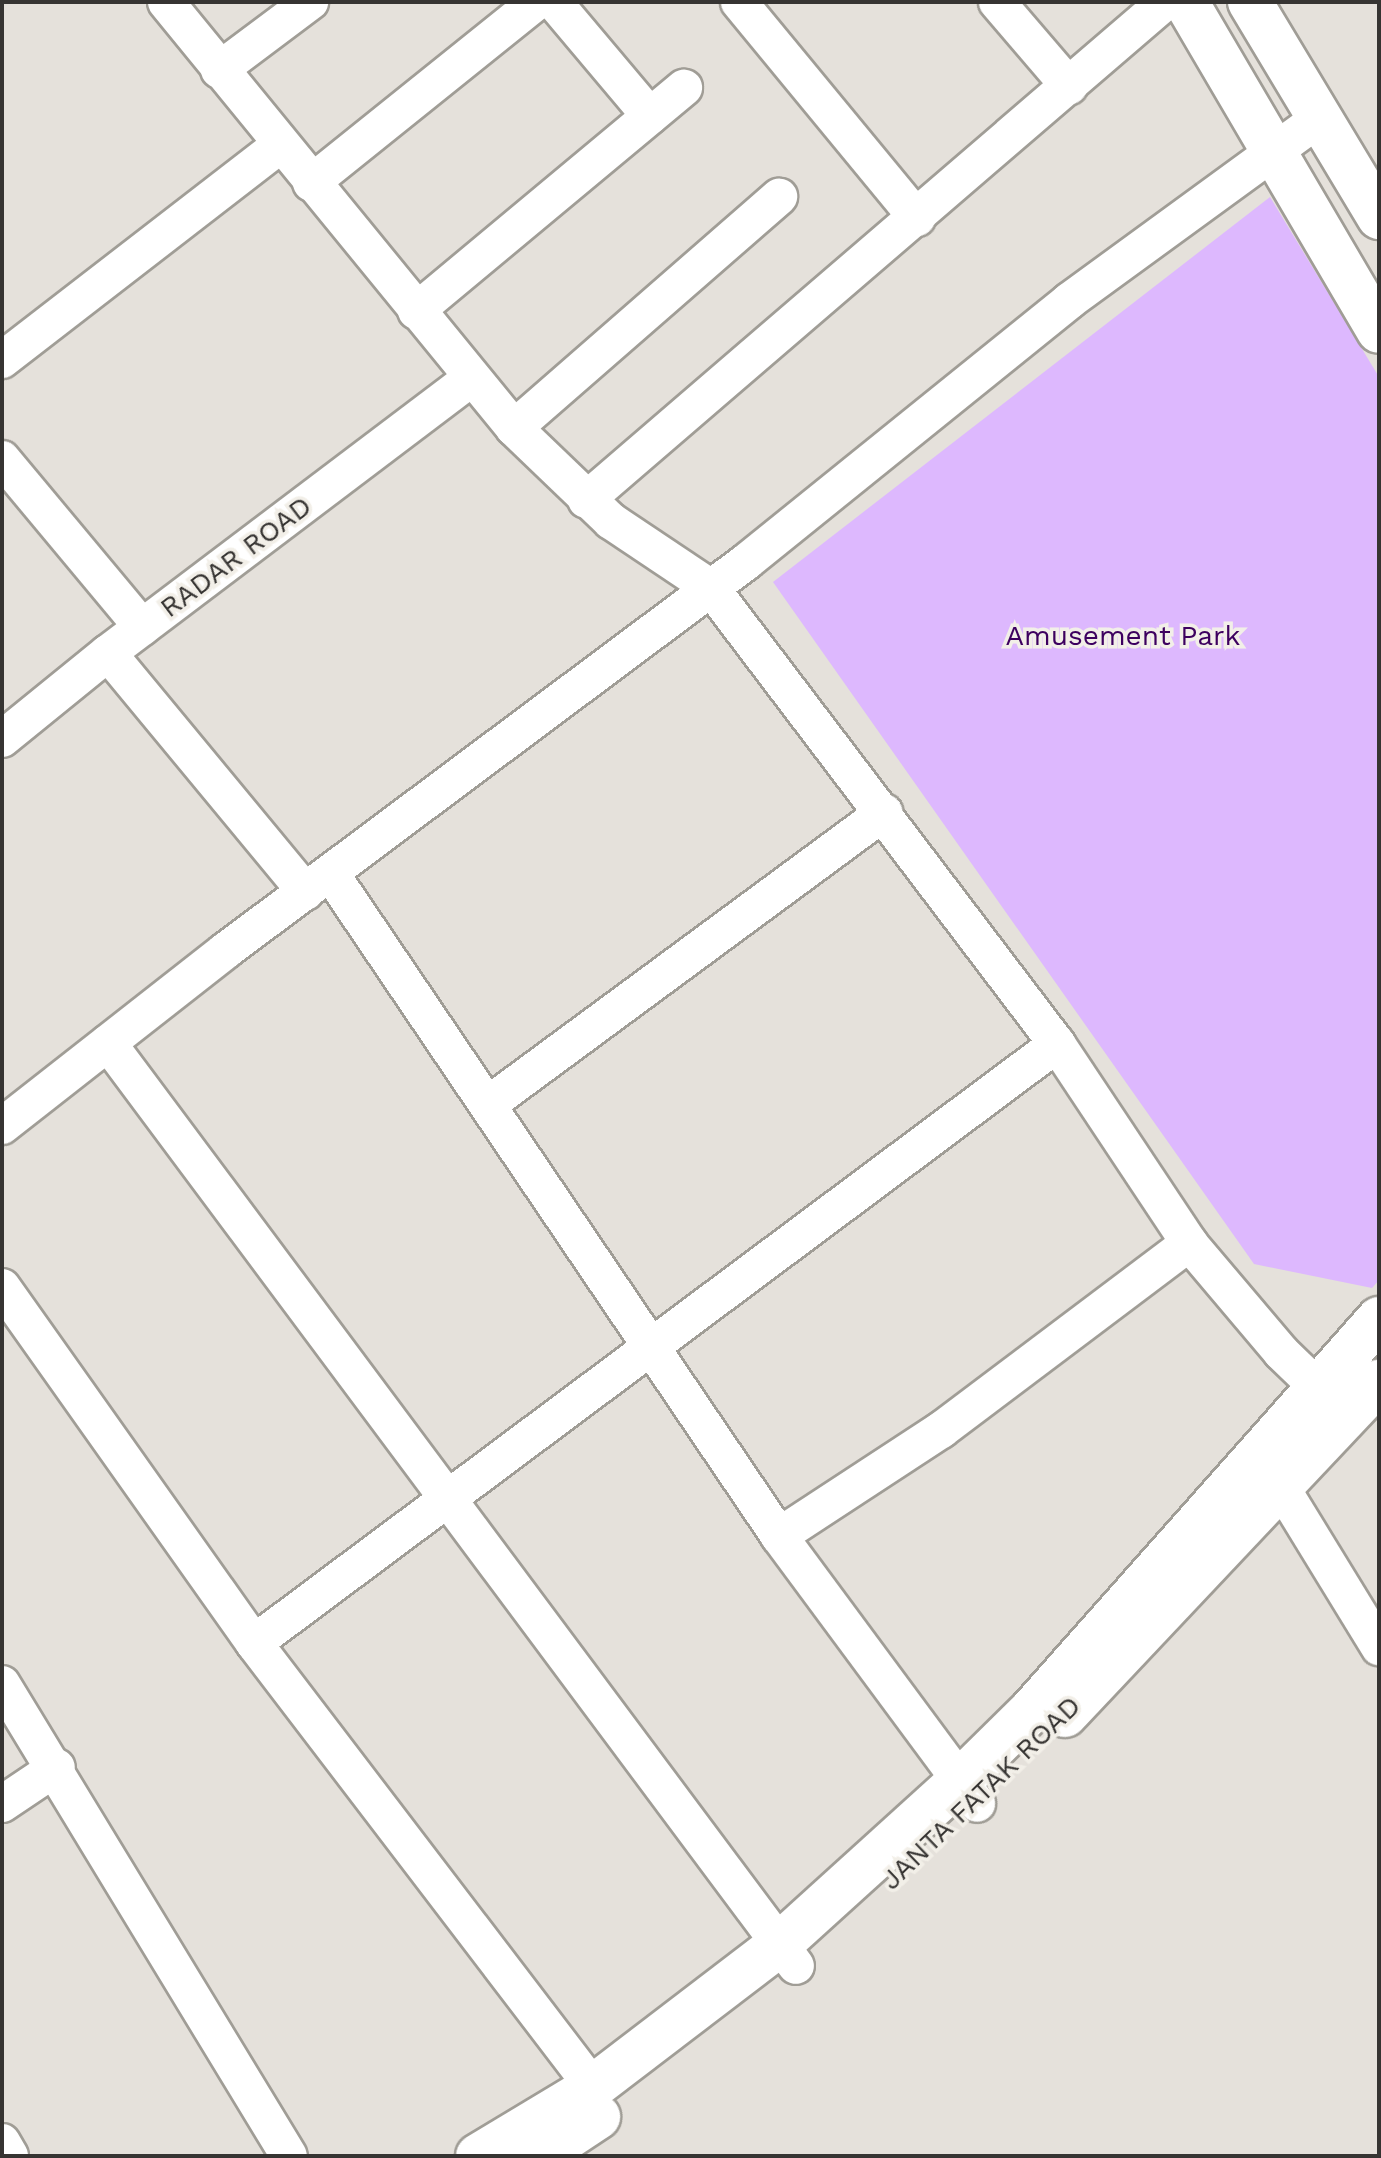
<!DOCTYPE html>
<style>
body{margin:0}
#map{position:relative;width:1381px;height:2158px;overflow:hidden;background:#e5e1db;font-family:"Work Sans",sans-serif}
div>[style]{position:absolute}
.green>*{inset:0;background:#ddb8fe}
.roads{filter:drop-shadow(2px 0 #a09d96) drop-shadow(-2px 0 #a09d96) drop-shadow(0 2px #a09d96) drop-shadow(0 -2px #a09d96)}
.street>*{height:36px;margin:-18px;padding:0 18px;transform-origin:18px;border-radius:18px;background:#fff}
.secondary>*{height:44px;margin:-22px;padding:0 22px;transform-origin:22px;border-radius:22px;background:#fff}
span{translate:-50% -50%;white-space:nowrap;text-align:center;line-height:1.15;-webkit-text-stroke:7px #f2efe8;paint-order:stroke}
.street-label{font-size:28px;color:#363432}
.park-label{font-size:28px;color:#3d005f}
.frame{position:absolute;inset:0;border:4px solid #363432;pointer-events:none}
</style>
<div id="map">
<div class="green">
<i style="clip-path:polygon(1270px 197px,1379px 377px,1379px 1280px,1372px 1288px,1254px 1264px,773px 582px)"></i>
</div>
<div class="roads">
<div class="street">
<i style="left:166px;top:2px;width:550px;rotate:50.75deg"></i>
<i style="left:514px;top:428px;width:134px;rotate:43.8deg"></i>
<i style="left:611px;top:521px;width:120px;rotate:33.8deg"></i>
<i style="left:711px;top:588px;width:572px;rotate:52.81deg"></i>
<i style="left:1057px;top:1044px;width:239px;rotate:56.4deg"></i>
<i style="left:1189px;top:1243px;width:143px;rotate:49.8deg"></i>
<i style="left:1281px;top:1352px;width:79px;rotate:44deg"></i>
<i style="left:554px;top:2px;width:149px;rotate:49.9deg"></i>
<i style="left:739px;top:2px;width:280px;rotate:50.5deg"></i>
<i style="left:997px;top:2px;width:111px;rotate:49.4deg"></i>
<i style="left:219px;top:70px;width:114px;rotate:-36.8deg"></i>
<i style="left:311px;top:183px;width:289px;rotate:-38.8deg"></i>
<i style="left:416px;top:311px;width:349px;rotate:-39.8deg"></i>
<i style="left:2px;top:360px;width:351px;rotate:-37.7deg"></i>
<i style="left:514px;top:428px;width:352px;rotate:-41.1deg"></i>
<i style="left:2px;top:459px;width:219px;rotate:50.2deg"></i>
<i style="left:586px;top:500px;width:764px;rotate:-40.7deg"></i>
<i style="left:108px;top:653px;width:310px;rotate:50.4deg"></i>
<i style="left:2px;top:739px;width:136px;rotate:-39.1deg"></i>
<i style="left:108px;top:653px;width:455px;rotate:-37.1deg"></i>
<i style="left:331px;top:874px;width:799px;rotate:55.91deg"></i>
<i style="left:779px;top:1536px;width:333px;rotate:53.5deg"></i>
<i style="left:108px;top:1043px;width:1151px;rotate:53.3deg"></i>
<i style="left:490px;top:1103px;width:490px;rotate:-36.4deg"></i>
<i style="left:2px;top:1126px;width:283px;rotate:-38.1deg"></i>
<i style="left:225px;top:951px;width:650px;rotate:-36.75deg"></i>
<i style="left:746px;top:562px;width:415px;rotate:-38.9deg"></i>
<i style="left:1069px;top:301px;width:307px;rotate:-36.1deg"></i>
<i style="left:2px;top:1287px;width:436px;rotate:54.7deg"></i>
<i style="left:254px;top:1643px;width:559px;rotate:52.64deg"></i>
<i style="left:1281px;top:1487px;width:188px;rotate:58.5deg"></i>
<i style="left:779px;top:1536px;width:194px;rotate:-33.2deg"></i>
<i style="left:941px;top:1430px;width:311px;rotate:-37deg"></i>
<i style="left:254px;top:1643px;width:1002px;rotate:-36.72deg"></i>
<i style="left:2px;top:1684px;width:552px;rotate:58.7deg"></i>
<i style="left:2px;top:1804px;width:66px;rotate:-33.9deg"></i>
<i style="left:2px;top:2142px;width:16px;rotate:60deg"></i>
</div>
<div class="secondary">
<i style="left:1186px;top:2px;width:381px;rotate:59.6deg"></i>
<i style="left:1250px;top:2px;width:251px;rotate:59deg"></i>
<i style="left:1065px;top:1715px;width:458px;rotate:-46.7deg"></i>
<i style="left:478px;top:2156px;width:134px;rotate:-31deg"></i>
<i style="left:593px;top:2087px;width:235px;rotate:-37.4deg"></i>
<i style="left:780px;top:1944px;width:243px;rotate:-42.2deg"></i>
<i style="left:960px;top:1781px;width:101px;rotate:-44.6deg"></i>
<i style="left:1032px;top:1710px;width:523px;rotate:-48.41deg"></i>
<i style="left:539px;top:2156px;width:71px;rotate:-33.5deg"></i>
</div>
</div>
<div class="street-label">
<span style="left:236px;top:557px;rotate:-37deg">RADAR ROAD</span>
<span style="left:981px;top:1793px;rotate:-44deg">JANTA FATAK ROAD</span>
</div>
<div class="park-label">
<span style="left:1123px;top:636px">Amusement Park</span>
</div>
<div class="frame"></div>
</div>
